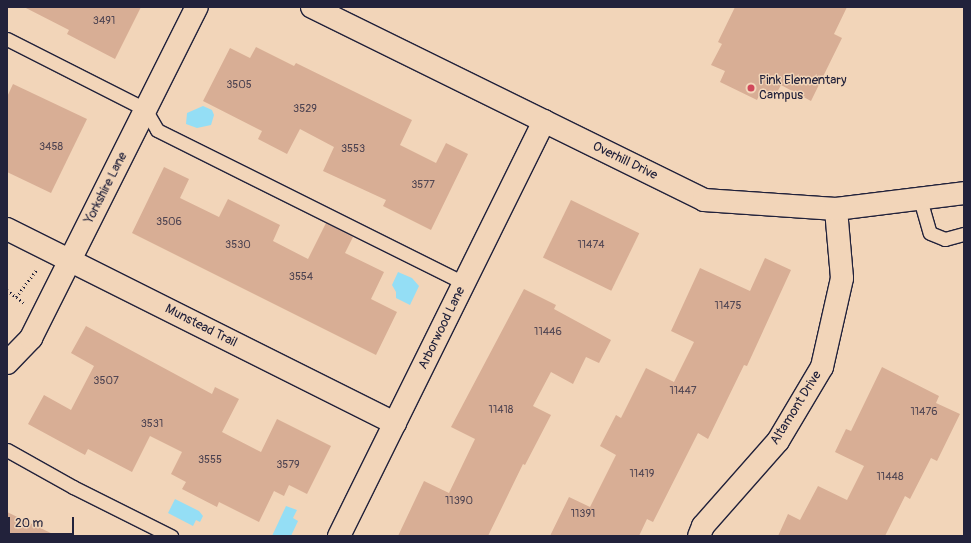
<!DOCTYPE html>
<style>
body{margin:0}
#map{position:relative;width:971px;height:543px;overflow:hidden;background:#f2d5b9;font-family:Pangolin,sans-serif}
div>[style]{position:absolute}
.water>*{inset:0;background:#94def5}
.building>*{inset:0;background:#d8ae95;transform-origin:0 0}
.path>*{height:2.5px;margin-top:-1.25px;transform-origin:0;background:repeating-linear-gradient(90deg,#22223b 0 1px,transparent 0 4px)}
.roads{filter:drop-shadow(1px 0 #22223b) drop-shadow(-1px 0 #22223b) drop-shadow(0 1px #22223b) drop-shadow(0 -1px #22223b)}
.service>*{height:13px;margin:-6.5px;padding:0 6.5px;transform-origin:6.5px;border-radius:6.5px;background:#f2d5b9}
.minor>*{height:22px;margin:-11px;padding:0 11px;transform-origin:11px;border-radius:11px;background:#f2d5b9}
.tertiary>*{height:22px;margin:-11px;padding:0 11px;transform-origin:11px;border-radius:11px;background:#f2d5b9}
.dots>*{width:11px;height:11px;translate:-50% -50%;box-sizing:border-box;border:2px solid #f2d5b9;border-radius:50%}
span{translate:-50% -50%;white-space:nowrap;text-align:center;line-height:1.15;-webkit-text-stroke:3px #f2d5b9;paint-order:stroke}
.number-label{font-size:11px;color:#504552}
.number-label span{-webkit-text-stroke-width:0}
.poi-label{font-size:13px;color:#22223b}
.left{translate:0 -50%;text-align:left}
.street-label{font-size:13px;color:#22223b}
.frame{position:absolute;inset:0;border:8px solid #22223b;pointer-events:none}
.scale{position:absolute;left:8px;top:517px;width:66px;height:18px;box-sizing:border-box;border:2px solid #22223b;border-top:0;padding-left:5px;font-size:12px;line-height:14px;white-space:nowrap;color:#22223b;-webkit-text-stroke:3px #f2d5b9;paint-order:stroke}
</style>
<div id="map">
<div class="water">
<i style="clip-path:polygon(203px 106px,212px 110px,214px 115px,211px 125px,197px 128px,186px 124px,187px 113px)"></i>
<i style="clip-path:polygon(398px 272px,412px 278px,419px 286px,410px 305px,396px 298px,396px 292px,392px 285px)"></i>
<i style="clip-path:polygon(175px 499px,199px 511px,203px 516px,200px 522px,196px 520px,193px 526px,168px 513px)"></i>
<i style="clip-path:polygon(286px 506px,297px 510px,293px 518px,298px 521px,291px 536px,272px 536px)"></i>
</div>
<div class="building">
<i style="clip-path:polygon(24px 7px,141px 7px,115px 59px,67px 34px,69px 30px)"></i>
<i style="clip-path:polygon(735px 7px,847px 7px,834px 34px,842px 38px,811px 101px,781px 85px,775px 96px,762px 89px,757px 100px,720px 82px,725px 71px,711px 65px,722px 44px,718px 42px)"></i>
<i style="clip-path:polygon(256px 47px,294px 66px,296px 63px,412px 120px,400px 145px,436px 163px,446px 143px,468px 154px,431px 230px,383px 206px,386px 200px,323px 171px,334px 147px,300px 129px,287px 154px,258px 139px,262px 131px,203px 101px,230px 48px,250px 58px)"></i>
<i style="clip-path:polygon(13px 84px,87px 119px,51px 193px,7px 172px,7px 97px)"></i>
<i style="clip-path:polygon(164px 167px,189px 179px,180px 198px,219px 217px,228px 199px,280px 225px,273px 241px,308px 259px,326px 223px,353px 237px,345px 253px,384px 272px,371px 299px,397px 312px,376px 355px,132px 233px)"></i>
<i style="left:571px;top:200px;width:76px;height:64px;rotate:26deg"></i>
<i style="clip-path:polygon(765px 258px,791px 270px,747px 366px,744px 365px,708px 439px,698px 433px,653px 522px,647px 519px,639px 536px,550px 536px,569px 497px,590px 507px,616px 455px,600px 446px,616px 415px,621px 418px,646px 368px,674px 382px,694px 342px,671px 331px,700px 268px,750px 291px)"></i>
<i style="clip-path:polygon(524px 289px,556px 305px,554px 309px,611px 340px,599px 363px,586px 357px,573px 384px,551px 372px,533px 406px,551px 415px,525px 465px,523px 464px,488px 536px,398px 536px,424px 481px,449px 493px,475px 439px,451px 427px)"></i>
<i style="clip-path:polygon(86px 326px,212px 394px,215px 387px,239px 399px,222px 432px,261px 452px,277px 419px,331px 446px,307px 494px,289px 485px,284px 496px,274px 491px,259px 522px,219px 502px,217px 507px,182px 489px,186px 482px,171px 474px,182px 452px,150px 436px,132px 472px,88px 449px,85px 455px,28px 424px,44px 395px,71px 410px,94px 366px,71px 353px)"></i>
<i style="clip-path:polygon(882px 367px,939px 396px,936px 403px,960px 414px,937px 461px,931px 458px,910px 499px,905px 496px,885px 536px,778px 536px,788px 514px,800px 520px,818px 486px,847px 500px,864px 466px,835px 452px,846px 429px,851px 431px)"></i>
<i style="clip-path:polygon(7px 512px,57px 536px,7px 536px)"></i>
</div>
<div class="path">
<i style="left:7px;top:290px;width:21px;rotate:37deg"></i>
<i style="left:16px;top:297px;width:34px;rotate:-53deg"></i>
</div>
<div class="roads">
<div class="service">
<i style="left:7px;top:39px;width:155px;rotate:26.9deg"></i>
<i style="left:145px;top:109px;width:24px;rotate:60deg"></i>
<i style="left:157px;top:130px;width:343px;rotate:26.5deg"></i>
<i style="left:920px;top:199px;width:35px;rotate:74deg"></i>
<i style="left:930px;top:233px;width:16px;rotate:22deg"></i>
<i style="left:945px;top:239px;width:20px;rotate:-15deg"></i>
<i style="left:7px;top:450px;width:76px;rotate:29.3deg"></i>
<i style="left:73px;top:487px;width:110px;rotate:26.6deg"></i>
</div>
<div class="minor">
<i style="left:7px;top:229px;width:434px;rotate:26.6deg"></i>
<i style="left:7px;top:363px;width:35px;rotate:-46deg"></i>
<i style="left:31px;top:338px;width:370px;rotate:-63.4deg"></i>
<i style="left:339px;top:536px;width:463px;rotate:-63.7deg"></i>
<i style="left:699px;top:536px;width:11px;rotate:-68deg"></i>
<i style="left:703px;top:526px;width:113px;rotate:-48.6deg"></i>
<i style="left:778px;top:441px;width:86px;rotate:-59.3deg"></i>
<i style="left:822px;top:367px;width:91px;rotate:-77.3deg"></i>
<i style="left:842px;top:278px;width:69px;rotate:-95deg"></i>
</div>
<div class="tertiary">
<i style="left:312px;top:7px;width:437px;rotate:26.2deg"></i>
<i style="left:704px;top:200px;width:132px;rotate:3.9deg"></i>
<i style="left:836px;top:209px;width:129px;rotate:-7.1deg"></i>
</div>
</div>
<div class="dots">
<i style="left:751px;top:88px;background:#d1495b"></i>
</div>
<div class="number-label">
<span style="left:104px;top:21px">3491</span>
<span style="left:239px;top:85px">3505</span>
<span style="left:305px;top:109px">3529</span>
<span style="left:51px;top:147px">3458</span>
<span style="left:353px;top:149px">3553</span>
<span style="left:423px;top:185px">3577</span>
<span style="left:169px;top:222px">3506</span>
<span style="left:238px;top:245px">3530</span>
<span style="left:591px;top:245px">11474</span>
<span style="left:301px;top:277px">3554</span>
<span style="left:728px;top:306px">11475</span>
<span style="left:548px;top:332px">11446</span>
<span style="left:106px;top:381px">3507</span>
<span style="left:683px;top:391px">11447</span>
<span style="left:501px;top:410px">11418</span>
<span style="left:924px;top:412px">11476</span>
<span style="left:152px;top:424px">3531</span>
<span style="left:210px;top:460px">3555</span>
<span style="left:288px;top:465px">3579</span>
<span style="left:642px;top:474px">11419</span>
<span style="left:890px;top:477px">11448</span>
<span style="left:459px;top:501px">11390</span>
<span style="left:583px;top:514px">11391</span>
</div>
<div class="poi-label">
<span class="left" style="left:759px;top:88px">Pink Elementary<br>Campus</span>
</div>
<div class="street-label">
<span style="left:625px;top:161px;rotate:26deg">Overhill Drive</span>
<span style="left:106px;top:188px;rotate:-63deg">Yorkshire Lane</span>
<span style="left:201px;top:326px;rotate:27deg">Munstead Trail</span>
<span style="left:442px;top:328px;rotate:-64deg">Arborwood Lane</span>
<span style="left:796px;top:408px;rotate:-58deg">Altamont Drive</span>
</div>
<div class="frame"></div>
<div class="scale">20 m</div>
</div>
